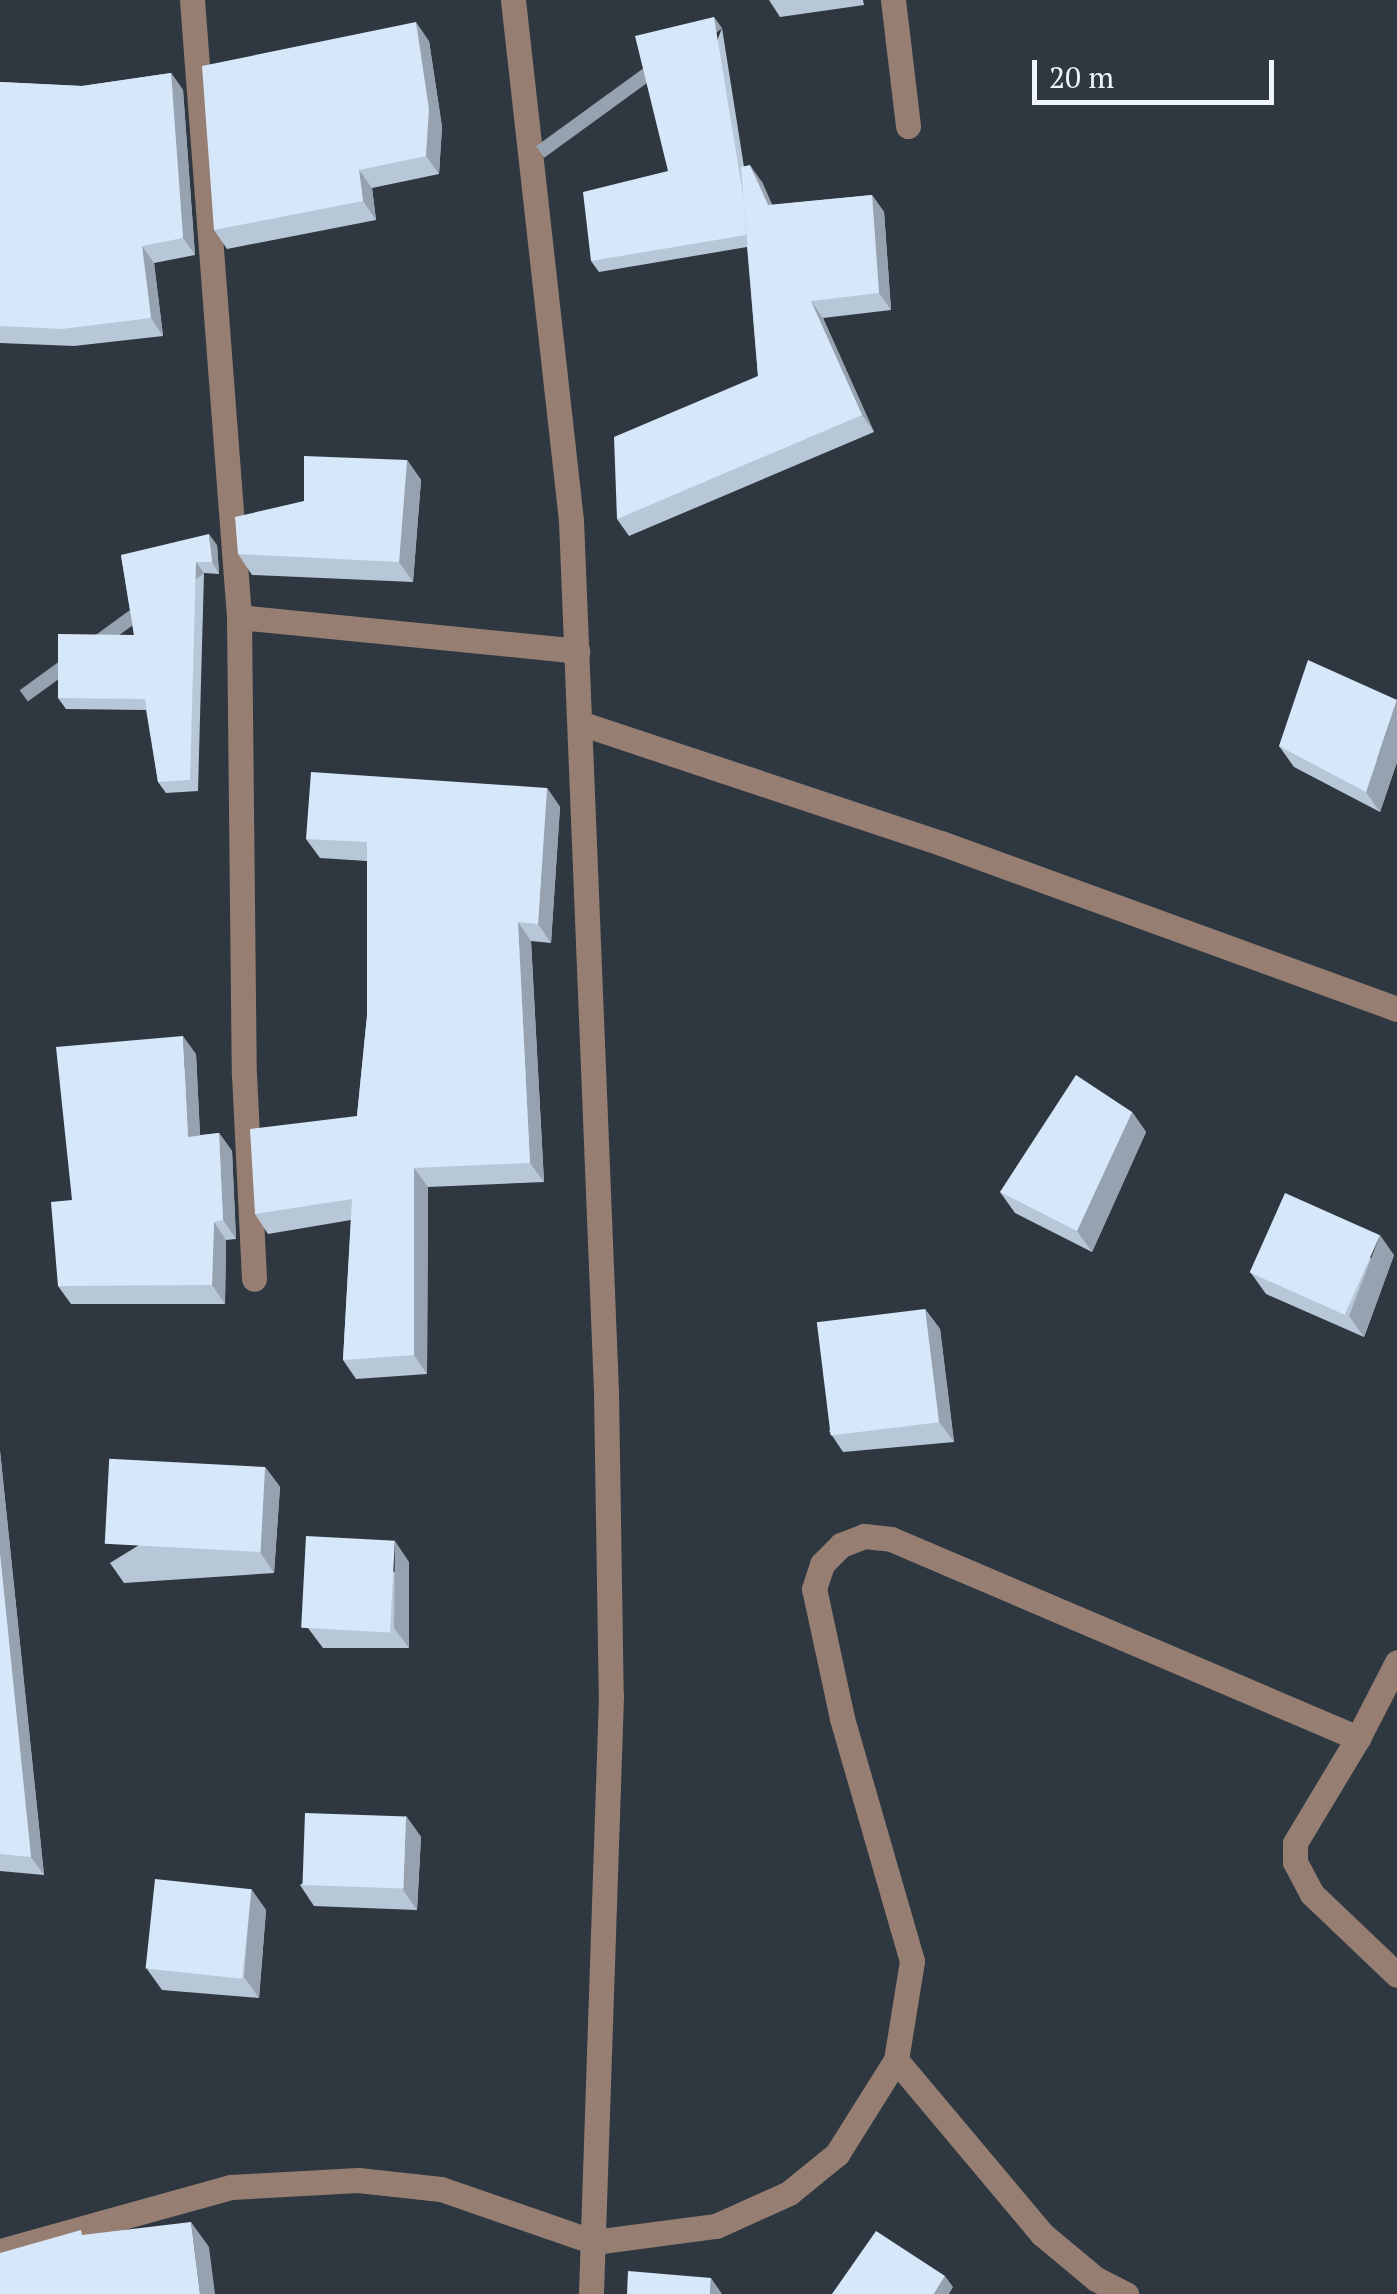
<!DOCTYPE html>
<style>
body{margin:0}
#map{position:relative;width:1397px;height:2294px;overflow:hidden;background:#2f3841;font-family:"PT Serif",serif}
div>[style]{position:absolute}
.minor>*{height:25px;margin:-12.5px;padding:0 12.5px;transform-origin:12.5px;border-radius:12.5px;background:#967f72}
.wall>*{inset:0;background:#b8c7d7}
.shaded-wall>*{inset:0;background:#96a2af;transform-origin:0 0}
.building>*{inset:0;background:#d6e7fa;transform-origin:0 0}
span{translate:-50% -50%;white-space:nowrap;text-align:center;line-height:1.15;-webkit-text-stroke:10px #2f3841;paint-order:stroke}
.scale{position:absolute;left:1032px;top:60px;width:242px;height:45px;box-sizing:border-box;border:5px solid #eff4fa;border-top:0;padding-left:12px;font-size:30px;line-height:35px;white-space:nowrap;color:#eff4fa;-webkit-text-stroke:8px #2f3841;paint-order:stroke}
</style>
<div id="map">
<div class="minor">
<i style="left:192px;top:0;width:619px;rotate:85.64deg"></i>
<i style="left:239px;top:617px;width:457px;rotate:89.4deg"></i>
<i style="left:244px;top:1074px;width:205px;rotate:87.2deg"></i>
<i style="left:513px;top:0;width:523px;rotate:83.64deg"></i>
<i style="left:571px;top:520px;width:873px;rotate:87.7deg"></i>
<i style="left:606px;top:1392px;width:304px;rotate:89.1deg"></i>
<i style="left:611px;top:1696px;width:598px;rotate:91.92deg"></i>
<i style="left:893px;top:0;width:127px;rotate:83.2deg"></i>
<i style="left:239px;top:617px;width:340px;rotate:5.7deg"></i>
<i style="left:583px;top:724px;width:377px;rotate:18.4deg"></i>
<i style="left:941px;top:843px;width:485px;rotate:20deg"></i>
<i style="left:1358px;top:1738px;width:122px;rotate:121deg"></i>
<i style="left:1295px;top:1843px;width:19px;rotate:90deg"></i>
<i style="left:1295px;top:1862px;width:36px;rotate:62deg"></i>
<i style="left:1312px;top:1894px;width:117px;rotate:43.6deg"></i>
<i style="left:896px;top:2060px;width:227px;rotate:50deg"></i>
<i style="left:1042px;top:2234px;width:70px;rotate:39.8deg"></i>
<i style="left:1096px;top:2279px;width:34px;rotate:27deg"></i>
<i style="left:0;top:2251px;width:240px;rotate:-15.5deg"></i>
<i style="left:231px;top:2187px;width:127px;rotate:-3.2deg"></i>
<i style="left:358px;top:2180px;width:83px;rotate:6.2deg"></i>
<i style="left:441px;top:2189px;width:162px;rotate:19.1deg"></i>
<i style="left:594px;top:2242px;width:123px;rotate:-7.5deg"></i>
<i style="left:716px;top:2226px;width:80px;rotate:-24.3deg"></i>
<i style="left:789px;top:2193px;width:62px;rotate:-39.1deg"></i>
<i style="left:837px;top:2154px;width:111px;rotate:-57.9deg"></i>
<i style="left:896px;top:2060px;width:100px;rotate:-80.8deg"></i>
<i style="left:912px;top:1961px;width:253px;rotate:-106.1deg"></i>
<i style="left:842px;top:1718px;width:132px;rotate:-102.2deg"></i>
<i style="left:814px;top:1589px;width:26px;rotate:-72deg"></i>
<i style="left:822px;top:1564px;width:27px;rotate:-45deg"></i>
<i style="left:841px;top:1545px;width:25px;rotate:-21deg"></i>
<i style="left:864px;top:1536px;width:27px;rotate:6deg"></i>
<i style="left:891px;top:1539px;width:508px;rotate:23.08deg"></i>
<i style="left:1358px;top:1738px;width:85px;rotate:-62.8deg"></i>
</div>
<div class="wall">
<i style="clip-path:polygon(769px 0,863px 0,864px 5px,780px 17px)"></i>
<i style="clip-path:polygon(722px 28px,744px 167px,762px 182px,772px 205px,872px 195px,884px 212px,891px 310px,823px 318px,874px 432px,629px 536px,617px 519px,758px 376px,747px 247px,599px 272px,591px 261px,668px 171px)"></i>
<i style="clip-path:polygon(429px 41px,442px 127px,439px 174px,372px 188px,376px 220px,227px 249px,214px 230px)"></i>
<i style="clip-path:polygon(171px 73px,183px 90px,195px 255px,154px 263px,163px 336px,74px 346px,0 343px,0 82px,82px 86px)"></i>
<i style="clip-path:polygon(407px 460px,421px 480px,413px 582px,252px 575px,238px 554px,304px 501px)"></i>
<i style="clip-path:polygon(217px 545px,219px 574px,204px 573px,198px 791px,166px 793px,158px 782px,146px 710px,66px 709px,58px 698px,134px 635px,121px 555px)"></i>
<i style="clip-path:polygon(1279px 746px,1397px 762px,1380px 812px,1294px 767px)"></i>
<i style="clip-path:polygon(547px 788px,560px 807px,551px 943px,531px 941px,544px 1182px,428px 1187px,427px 1374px,356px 1379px,343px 1360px,351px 1220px,268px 1234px,255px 1214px,357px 1116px,367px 1016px,367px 861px,320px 858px,306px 839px)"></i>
<i style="clip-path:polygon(196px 1054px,200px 1135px,219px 1133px,232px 1151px,236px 1239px,226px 1240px,225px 1304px,71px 1304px,58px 1286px,72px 1200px)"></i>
<i style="clip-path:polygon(1132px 1112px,1146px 1132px,1092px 1252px,1015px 1213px,1000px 1192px)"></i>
<i style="clip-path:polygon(1394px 1255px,1364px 1337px,1266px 1294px,1251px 1273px)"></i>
<i style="clip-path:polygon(925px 1309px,940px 1329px,954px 1442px,843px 1452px,829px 1431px)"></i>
<i style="clip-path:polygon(0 1451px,44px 1875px,0 1871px)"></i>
<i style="clip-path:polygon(265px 1467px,280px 1487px,274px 1573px,124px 1583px,110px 1563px)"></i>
<i style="clip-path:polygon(409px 1562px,409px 1648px,323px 1648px,308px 1628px)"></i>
<i style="clip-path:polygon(406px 1816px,421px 1837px,417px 1910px,314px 1906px,300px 1885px)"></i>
<i style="clip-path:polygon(251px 1889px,266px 1910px,259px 1998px,162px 1990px,147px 1969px)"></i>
</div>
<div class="shaded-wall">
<i style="left:714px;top:17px;width:14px;height:220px;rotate:54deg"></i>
<i style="clip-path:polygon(416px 22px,429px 41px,442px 127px,439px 174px,426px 156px)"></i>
<i style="clip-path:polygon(171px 73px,183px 90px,195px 255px,183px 238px)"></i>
<i style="clip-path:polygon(750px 165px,762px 182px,780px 222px,768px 205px)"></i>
<i style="clip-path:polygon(359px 170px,372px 188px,376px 220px,363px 201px)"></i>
<i style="clip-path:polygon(872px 195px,884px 212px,891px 310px,879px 293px)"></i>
<i style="clip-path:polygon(142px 246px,154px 263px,163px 336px,151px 318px)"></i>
<i style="clip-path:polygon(811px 301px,823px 318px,874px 432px,862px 415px)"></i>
<i style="clip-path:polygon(407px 460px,421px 480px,413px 582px,399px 562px)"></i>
<i style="clip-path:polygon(209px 534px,217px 545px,219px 574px,212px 562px)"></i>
<i style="left:196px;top:562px;width:14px;height:218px;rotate:54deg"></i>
<i style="clip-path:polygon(1397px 700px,1397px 762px,1380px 812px,1366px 792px)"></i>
<i style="clip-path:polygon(547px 788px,560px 807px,551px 943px,538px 924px)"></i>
<i style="clip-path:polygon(518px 922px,531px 941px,544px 1182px,530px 1163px)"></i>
<i style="clip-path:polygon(183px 1036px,196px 1054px,201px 1155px,188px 1137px)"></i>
<i style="clip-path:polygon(1132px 1112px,1146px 1132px,1092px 1252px,1077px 1231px)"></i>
<i style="clip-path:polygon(219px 1133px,232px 1151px,236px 1239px,223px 1220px)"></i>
<i style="clip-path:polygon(414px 1168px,428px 1187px,427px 1374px,414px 1355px)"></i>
<i style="clip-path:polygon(214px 1222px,226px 1240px,225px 1304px,212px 1285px)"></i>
<i style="clip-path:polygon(1380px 1235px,1394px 1255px,1364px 1337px,1349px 1316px)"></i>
<i style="clip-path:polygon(925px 1309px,940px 1329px,954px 1442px,939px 1422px)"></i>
<i style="clip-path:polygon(0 1451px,44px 1875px,31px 1857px,0 1554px)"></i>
<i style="clip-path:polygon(265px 1467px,280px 1487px,274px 1573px,260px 1552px)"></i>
<i style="clip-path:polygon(395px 1541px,409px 1562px,409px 1648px,394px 1628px)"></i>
<i style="clip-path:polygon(406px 1816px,421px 1837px,417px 1910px,403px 1890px)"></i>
<i style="clip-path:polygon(251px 1889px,266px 1910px,259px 1998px,244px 1977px)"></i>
<i style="clip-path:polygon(191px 2222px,209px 2247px,215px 2294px,200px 2294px)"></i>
<i style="clip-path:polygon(945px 2276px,953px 2287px,949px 2294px,934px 2294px)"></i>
<i style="clip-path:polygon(711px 2278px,722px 2294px,710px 2294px)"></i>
</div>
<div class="building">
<i style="clip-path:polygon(714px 17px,744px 201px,746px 235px,591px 261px,583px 192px,668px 171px,635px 36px)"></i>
<i style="clip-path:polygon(416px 22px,429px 109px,426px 156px,359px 170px,363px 201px,214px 230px,202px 66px)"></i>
<i style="clip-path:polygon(171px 73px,183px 238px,142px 246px,151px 318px,62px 329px,0 326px,0 82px,82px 86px)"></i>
<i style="clip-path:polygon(750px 165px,768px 205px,872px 195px,879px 293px,811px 301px,862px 415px,617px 519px,614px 437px,758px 376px,741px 167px)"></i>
<i style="clip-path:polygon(304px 456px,407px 460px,399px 562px,238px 554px,235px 517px,304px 501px)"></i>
<i style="clip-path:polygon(209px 534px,212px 562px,196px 562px,190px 780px,158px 782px,145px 699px,58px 698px,58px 634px,134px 635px,121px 555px)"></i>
<i style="clip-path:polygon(1308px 660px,1397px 700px,1366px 792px,1279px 746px)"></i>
<i style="clip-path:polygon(311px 772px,547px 788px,538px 924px,518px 922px,530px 1163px,414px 1168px,414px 1355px,343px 1360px,352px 1199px,255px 1214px,250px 1129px,357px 1116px,367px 1016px,367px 842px,306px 839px)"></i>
<i style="clip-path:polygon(183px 1036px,188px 1137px,219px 1133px,223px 1220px,214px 1222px,212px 1285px,58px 1286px,51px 1202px,72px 1200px,56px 1047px)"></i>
<i style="clip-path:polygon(1076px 1075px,1132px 1112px,1077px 1231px,1000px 1192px)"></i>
<i style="left:1285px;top:1193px;width:104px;height:87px;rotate:24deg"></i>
<i style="left:925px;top:1309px;width:114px;height:109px;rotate:83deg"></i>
<i style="left:265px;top:1467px;width:85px;height:156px;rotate:93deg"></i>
<i style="left:306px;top:1536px;width:89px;height:92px;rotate:3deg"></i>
<i style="clip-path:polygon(0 1554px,31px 1857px,0 1854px)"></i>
<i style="left:305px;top:1813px;width:101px;height:72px;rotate:2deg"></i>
<i style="left:155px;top:1879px;width:97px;height:90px;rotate:6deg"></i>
<i style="clip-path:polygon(191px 2222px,200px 2294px,0 2294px,0 2253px,81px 2230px,82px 2235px)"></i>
<i style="clip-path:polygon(876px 2231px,945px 2276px,934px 2294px,832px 2294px)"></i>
<i style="clip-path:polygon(628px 2271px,711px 2278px,710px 2294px,627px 2294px)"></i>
</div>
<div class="scale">20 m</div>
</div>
